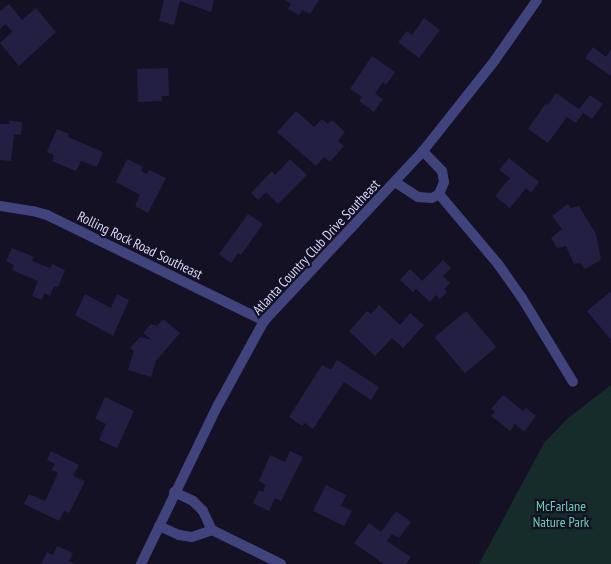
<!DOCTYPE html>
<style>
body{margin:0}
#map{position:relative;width:611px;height:564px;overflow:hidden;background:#131123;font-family:"PT Sans Narrow",sans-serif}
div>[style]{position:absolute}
.green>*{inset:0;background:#152c2a}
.building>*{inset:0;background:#231f42;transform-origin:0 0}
.minor>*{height:10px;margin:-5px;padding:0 5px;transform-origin:5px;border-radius:5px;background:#41437d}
span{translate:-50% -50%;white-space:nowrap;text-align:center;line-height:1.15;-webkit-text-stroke:4.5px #131123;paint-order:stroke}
.street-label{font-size:14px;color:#d8d7fb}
.park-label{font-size:14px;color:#6ad3b1}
</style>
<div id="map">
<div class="green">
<i style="clip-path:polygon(611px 385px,611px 564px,479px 564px,544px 443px,567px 419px)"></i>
</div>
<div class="building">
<i style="clip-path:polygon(164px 0,214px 0,211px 12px,180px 1px,174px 25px,159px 21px)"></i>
<i style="clip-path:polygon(284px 0,319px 0,310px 14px,302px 10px,299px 15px,288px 9px,291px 4px)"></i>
<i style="clip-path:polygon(9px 4px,22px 20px,36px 8px,56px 32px,19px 66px,0 43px,12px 32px,6px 24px,0 29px,0 11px)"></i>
<i style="clip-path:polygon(424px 18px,440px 30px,419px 58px,398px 42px,407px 31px,412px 35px)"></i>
<i style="clip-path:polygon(593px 47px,606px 57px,611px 49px,611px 76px,585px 58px)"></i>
<i style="clip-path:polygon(372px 56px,395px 72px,386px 85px,383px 82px,375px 94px,383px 99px,374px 112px,359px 101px,362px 97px,350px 89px)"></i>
<i style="clip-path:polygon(168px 68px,169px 96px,162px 96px,162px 101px,138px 102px,137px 69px)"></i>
<i style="clip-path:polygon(556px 93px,579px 109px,590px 95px,603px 104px,592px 119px,583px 113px,576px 123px,567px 117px,548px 143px,528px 129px,546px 103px,548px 105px)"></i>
<i style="clip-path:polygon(296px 111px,314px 127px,322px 119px,328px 124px,332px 120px,345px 132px,338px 141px,344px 146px,330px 162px,324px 157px,316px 166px,277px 132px)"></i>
<i style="clip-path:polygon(9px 121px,22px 122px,21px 135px,14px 134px,11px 161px,0 160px,0 124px,9px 124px)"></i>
<i style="clip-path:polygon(57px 129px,69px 134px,68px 137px,103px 152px,97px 167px,81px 161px,76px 171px,52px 161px,54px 155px,47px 152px)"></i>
<i style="clip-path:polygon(509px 158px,539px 182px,531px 193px,526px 188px,510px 208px,495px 196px,510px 178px,499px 170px)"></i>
<i style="clip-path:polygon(127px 159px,143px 167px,141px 171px,147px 174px,149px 170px,166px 178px,148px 213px,135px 206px,140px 195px,116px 182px)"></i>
<i style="clip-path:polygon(290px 159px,307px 175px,278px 204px,266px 192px,258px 200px,251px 193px,272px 171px,275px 175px)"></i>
<i style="clip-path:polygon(568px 204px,571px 208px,579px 206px,596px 234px,601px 260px,585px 269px,580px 263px,574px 264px,566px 246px,557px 248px,551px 238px,562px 229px,552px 216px)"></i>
<i style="clip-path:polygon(248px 214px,263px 224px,241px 255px,238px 253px,231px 263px,219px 254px)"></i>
<i style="clip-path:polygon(12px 248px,34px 257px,32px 261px,50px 268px,52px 264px,65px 270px,58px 287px,54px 286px,50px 296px,44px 293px,42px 300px,32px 296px,38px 281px,12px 270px,14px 265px,6px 261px)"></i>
<i style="clip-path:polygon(443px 260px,451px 268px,443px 276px,450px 283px,444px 289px,447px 292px,440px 299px,436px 295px,430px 302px,416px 289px,413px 292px,400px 280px,410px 269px,422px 281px)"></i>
<i style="clip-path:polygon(611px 291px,611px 340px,587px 311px)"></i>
<i style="clip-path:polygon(85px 294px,111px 308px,117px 294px,129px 300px,113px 336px,75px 315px)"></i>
<i style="clip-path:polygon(379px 305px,400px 325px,410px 313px,424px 325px,403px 348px,392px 338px,375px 356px,349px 331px,367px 311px,371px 314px)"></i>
<i style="left:466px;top:311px;width:47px;height:41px;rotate:50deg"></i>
<i style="clip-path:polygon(163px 319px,180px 333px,156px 361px,151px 377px,128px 370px,134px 351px,130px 348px,140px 337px,152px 340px,143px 333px,151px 324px,157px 326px)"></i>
<i style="clip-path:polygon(337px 360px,379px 387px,371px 400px,344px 382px,313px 429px,305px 423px,302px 426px,289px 417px,322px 365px,331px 370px)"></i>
<i style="clip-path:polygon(503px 395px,523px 411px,526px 408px,536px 416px,524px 432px,515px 424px,510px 431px,491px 416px,495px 412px,491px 409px)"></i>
<i style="clip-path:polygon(105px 397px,134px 411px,117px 448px,99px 440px,106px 424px,95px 419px)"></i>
<i style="clip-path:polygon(51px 451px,79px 465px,73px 476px,85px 481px,69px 513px,64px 511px,59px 521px,24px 504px,29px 494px,45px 501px,58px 473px,52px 470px,55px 464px,47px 460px)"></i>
<i style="clip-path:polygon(290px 451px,303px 457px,281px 501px,275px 498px,269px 511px,253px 503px,259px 490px,263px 492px,266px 485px,259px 481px,270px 455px,285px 462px)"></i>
<i style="clip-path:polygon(326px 485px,346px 495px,341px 506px,352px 511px,344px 526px,313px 511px)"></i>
<i style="clip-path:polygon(396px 511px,411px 522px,399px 538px,392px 534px,387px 541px,411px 557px,406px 564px,384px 564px,354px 543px,369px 523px,381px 532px)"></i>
<i style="clip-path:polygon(57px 546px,73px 553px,69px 561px,75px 564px,41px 564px,47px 552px,53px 555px)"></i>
</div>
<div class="minor">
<i style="left:395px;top:182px;width:27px;rotate:33deg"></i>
<i style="left:418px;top:197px;width:14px;rotate:4deg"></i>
<i style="left:432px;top:198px;width:8px;rotate:-30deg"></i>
<i style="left:439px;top:194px;width:13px;rotate:-67deg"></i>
<i style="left:444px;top:182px;width:11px;rotate:-100deg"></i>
<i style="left:442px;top:171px;width:28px;rotate:-134deg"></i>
<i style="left:439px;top:194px;width:92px;rotate:49.9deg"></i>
<i style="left:498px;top:264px;width:42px;rotate:54.8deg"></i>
<i style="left:522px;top:298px;width:98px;rotate:58.7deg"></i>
<i style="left:0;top:206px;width:33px;rotate:9deg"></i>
<i style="left:33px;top:211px;width:15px;rotate:16deg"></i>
<i style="left:47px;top:215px;width:242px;rotate:26deg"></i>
<i style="left:174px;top:492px;width:21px;rotate:25deg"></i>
<i style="left:193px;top:501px;width:14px;rotate:45deg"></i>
<i style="left:203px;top:511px;width:21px;rotate:65deg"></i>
<i style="left:212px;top:530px;width:77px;rotate:26.2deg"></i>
<i style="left:159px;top:526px;width:22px;rotate:24deg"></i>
<i style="left:179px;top:535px;width:13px;rotate:9deg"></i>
<i style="left:192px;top:537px;width:21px;rotate:-19deg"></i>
<i style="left:141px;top:564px;width:177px;rotate:-64.2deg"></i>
<i style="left:218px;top:405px;width:96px;rotate:-61.3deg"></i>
<i style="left:264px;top:321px;width:233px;rotate:-46.9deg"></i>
<i style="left:423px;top:151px;width:116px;rotate:-51.6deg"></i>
<i style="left:495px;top:60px;width:73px;rotate:-55deg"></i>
</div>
<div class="street-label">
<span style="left:140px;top:245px;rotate:26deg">Rolling Rock Road Southeast</span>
<span style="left:316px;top:247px;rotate:-47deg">Atlanta Country Club Drive Southeast</span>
</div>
<div class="park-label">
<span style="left:561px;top:514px">McFarlane<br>Nature Park</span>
</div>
</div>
